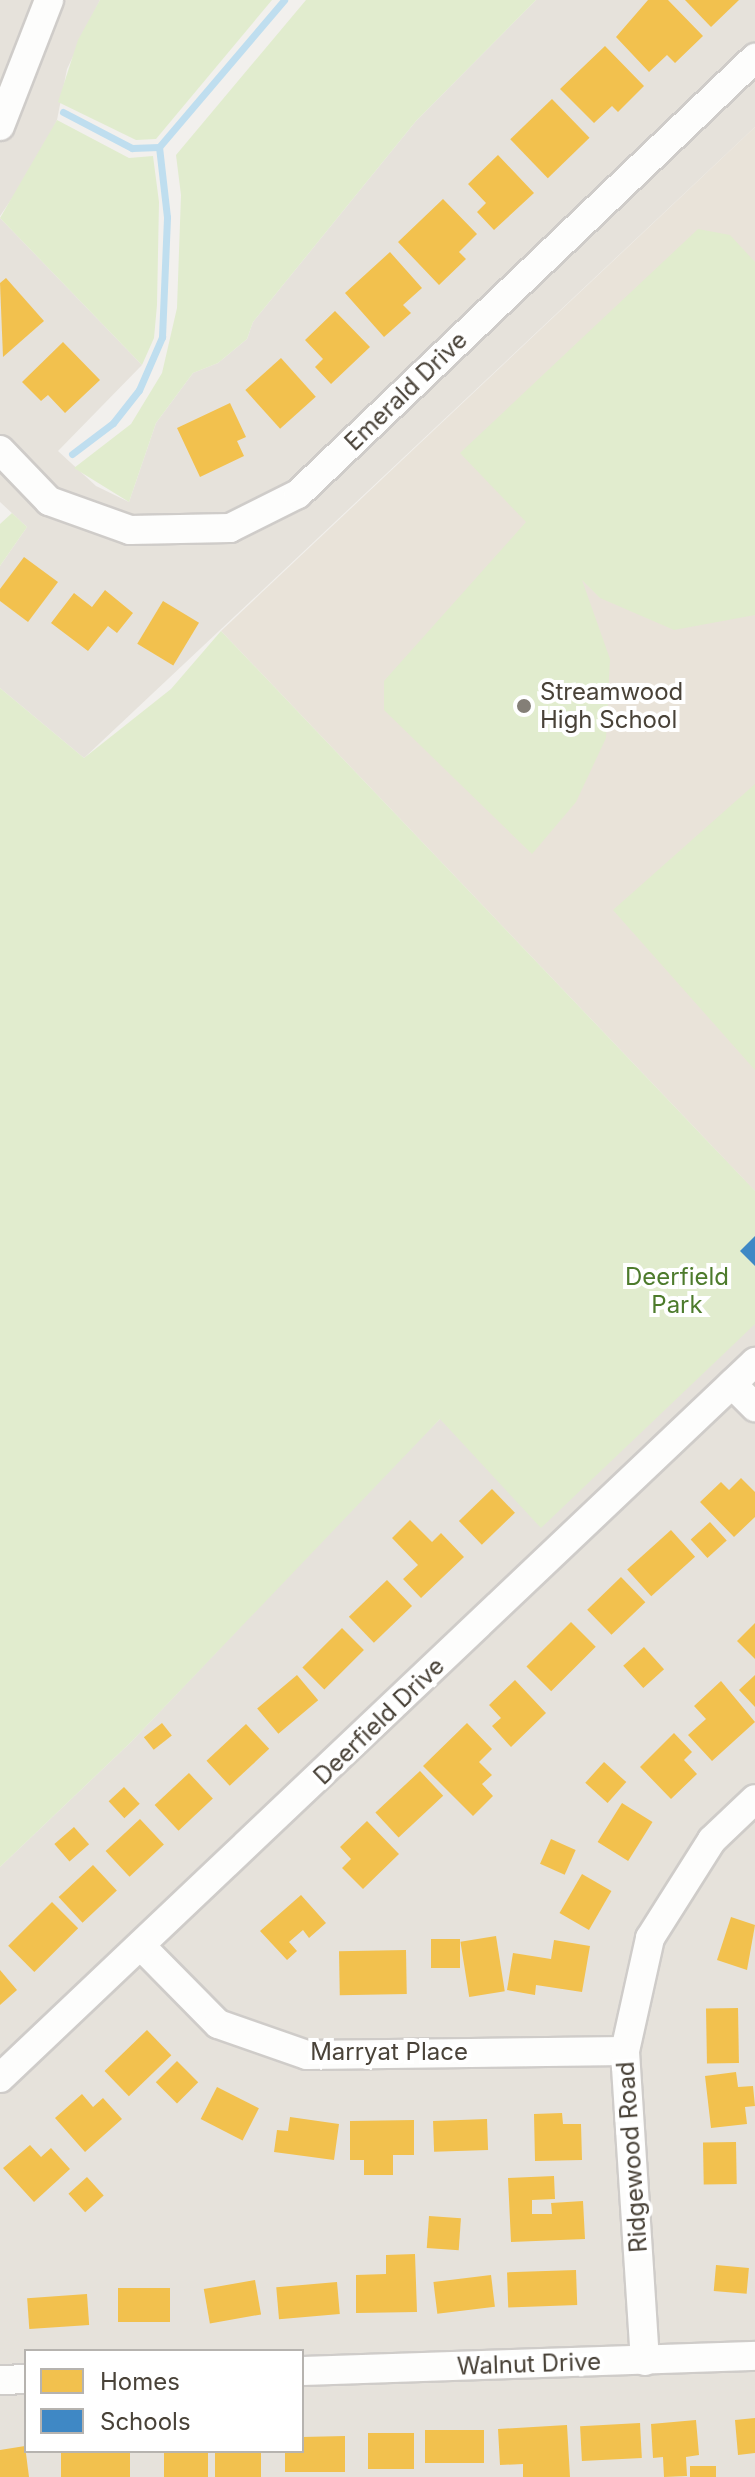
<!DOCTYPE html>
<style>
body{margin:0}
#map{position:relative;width:755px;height:2477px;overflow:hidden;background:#f2f0ed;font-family:Inter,sans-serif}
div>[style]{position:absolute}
.residential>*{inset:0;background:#e6e2db}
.education>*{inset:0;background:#e9e3d9}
.green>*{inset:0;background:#e1ecce}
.homes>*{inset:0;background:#f2c14e;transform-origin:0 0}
.schools>*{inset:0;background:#3f88c5}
.stream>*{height:7px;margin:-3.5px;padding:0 3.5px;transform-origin:3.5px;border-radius:3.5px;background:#bfdeef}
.roads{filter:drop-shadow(2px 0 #cfccc9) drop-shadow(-2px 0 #cfccc9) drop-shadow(0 2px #cfccc9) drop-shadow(0 -2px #cfccc9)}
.minor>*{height:28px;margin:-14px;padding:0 14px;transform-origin:14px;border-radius:14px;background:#fdfdfc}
.dots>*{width:22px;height:22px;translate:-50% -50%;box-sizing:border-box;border:4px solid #fff;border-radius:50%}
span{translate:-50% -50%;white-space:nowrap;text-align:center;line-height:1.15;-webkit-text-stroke:8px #fff;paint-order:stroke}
.street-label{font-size:24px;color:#494238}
.poi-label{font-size:24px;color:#494238}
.left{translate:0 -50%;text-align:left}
.park-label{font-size:24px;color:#4d7b2c}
.legend{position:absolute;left:24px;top:2349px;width:280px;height:104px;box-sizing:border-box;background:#fff;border:2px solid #b6b3af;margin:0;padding:10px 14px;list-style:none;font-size:24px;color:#494238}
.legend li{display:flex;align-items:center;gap:16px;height:40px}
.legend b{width:40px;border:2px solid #b6b3af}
</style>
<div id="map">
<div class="residential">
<i style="clip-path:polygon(0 0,100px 0,67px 69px,57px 120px,38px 160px,0 216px)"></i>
<i style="clip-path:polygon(536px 0,755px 0,755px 127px,84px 758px,0 688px,0 566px,27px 527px,0 502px,0 218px,142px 365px,58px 451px,96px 486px,129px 502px,156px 423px,193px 373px,218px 363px,247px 339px,253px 322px,416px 121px)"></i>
<i style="clip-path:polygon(evenodd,712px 1146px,755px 1191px,755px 2477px,0 2477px,0 1867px,131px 1742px,399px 1460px,712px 1146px,26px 2351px,302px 2351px,302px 2451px,26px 2451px,26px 2351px)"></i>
</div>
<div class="education">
<i style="clip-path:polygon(755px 127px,755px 1191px,221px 631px)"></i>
</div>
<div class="green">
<i style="clip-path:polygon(100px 0,272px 0,156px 139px,136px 140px,58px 102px,78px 40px)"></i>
<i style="clip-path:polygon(306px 0,536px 0,416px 121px,253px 322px,247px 339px,218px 363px,193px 373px,156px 423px,129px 502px,74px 468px,131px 424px,162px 373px,177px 308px,181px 195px,176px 155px)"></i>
<i style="clip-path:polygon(57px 120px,129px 158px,153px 156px,159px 202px,157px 305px,154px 338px,142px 365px,0 218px)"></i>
<i style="clip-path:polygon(698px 229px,730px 235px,755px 262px,755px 615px,674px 630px,600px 598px,582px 580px,610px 659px,606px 738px,576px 802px,532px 854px,384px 710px,384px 681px,526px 522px,460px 453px)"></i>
<i style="clip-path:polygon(12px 513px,27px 527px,0 566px,0 524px)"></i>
<i style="clip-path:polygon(221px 631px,755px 1191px,755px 1324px,541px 1528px,440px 1419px,131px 1742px,0 1867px,0 688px,84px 758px,171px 689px)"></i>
<i style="clip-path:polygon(755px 784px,755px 1070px,613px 910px)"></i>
</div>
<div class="homes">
<i style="clip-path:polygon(648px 0,668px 0,703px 36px,675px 63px,667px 55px,649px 72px,616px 37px)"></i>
<i style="clip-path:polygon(685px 0,739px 0,711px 27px)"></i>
<i style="clip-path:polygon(605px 46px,644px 86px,618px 112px,612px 106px,594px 123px,560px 89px)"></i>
<i style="left:552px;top:99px;width:54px;height:58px;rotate:46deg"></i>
<i style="clip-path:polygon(498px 155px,534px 193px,494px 230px,477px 212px,486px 203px,468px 184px)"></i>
<i style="clip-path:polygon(443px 199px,477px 234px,459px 252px,466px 259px,439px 285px,398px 242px)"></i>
<i style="clip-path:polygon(390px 252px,422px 288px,403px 305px,411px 313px,384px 337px,345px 293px)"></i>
<i style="clip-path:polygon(6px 278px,44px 321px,3px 357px,0 283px)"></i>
<i style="clip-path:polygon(335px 311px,370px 347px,331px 384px,315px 367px,323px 359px,305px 340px)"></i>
<i style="clip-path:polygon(63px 342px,100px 380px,65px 413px,48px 395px,41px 401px,22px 382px)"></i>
<i style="left:281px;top:358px;width:52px;height:48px;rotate:48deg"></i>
<i style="clip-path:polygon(230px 403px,246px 437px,237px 441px,244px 456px,200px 477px,177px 428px)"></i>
<i style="clip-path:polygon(24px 557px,58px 582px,28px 622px,0 601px,0 589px)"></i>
<i style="clip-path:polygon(105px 590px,133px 613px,117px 633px,108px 626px,88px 651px,51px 623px,74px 593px,92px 607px)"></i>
<i style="left:163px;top:601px;width:42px;height:50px;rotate:31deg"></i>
<i style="clip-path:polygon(741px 1478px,755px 1492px,755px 1517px,734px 1537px,700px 1502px,721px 1482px,729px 1490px)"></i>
<i style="left:492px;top:1489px;width:33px;height:46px;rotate:46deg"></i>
<i style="clip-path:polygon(410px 1520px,432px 1542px,441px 1533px,464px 1557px,421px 1598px,403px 1579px,418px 1565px,392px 1538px)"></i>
<i style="left:710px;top:1522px;width:25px;height:26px;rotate:48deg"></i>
<i style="left:671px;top:1530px;width:36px;height:59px;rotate:48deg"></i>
<i style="left:621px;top:1577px;width:35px;height:47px;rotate:46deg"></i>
<i style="left:387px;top:1580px;width:36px;height:53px;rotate:46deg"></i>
<i style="left:571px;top:1622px;width:35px;height:63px;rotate:45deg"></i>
<i style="clip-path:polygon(755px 1623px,755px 1659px,737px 1641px)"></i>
<i style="left:342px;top:1628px;width:31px;height:56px;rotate:45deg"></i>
<i style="left:644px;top:1647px;width:30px;height:28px;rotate:48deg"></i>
<i style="left:297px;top:1675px;width:33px;height:52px;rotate:50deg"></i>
<i style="clip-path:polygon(755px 1675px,755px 1707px,739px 1690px)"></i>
<i style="clip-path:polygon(515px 1680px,546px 1713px,511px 1747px,492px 1726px,501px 1718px,489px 1705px)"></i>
<i style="clip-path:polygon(721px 1681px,755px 1722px,712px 1761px,688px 1735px,706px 1719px,694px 1706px)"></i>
<i style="left:162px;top:1723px;width:16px;height:23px;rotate:52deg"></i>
<i style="clip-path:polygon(467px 1723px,492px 1749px,479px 1762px,492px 1775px,482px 1784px,493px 1796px,473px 1816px,423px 1766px)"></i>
<i style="left:246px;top:1724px;width:34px;height:54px;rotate:47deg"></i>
<i style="clip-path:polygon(674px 1733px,692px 1752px,684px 1760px,697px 1774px,671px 1799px,640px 1767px)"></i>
<i style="left:604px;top:1762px;width:30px;height:28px;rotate:42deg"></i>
<i style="left:420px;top:1771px;width:34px;height:61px;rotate:47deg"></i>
<i style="left:189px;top:1773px;width:35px;height:47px;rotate:47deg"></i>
<i style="left:124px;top:1787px;width:23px;height:21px;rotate:47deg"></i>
<i style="left:622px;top:1803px;width:36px;height:46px;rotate:32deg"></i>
<i style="left:140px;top:1819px;width:35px;height:47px;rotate:47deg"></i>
<i style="clip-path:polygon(367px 1821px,399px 1854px,363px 1889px,342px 1868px,351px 1859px,340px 1847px)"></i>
<i style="left:74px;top:1827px;width:23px;height:26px;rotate:49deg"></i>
<i style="left:551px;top:1839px;width:27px;height:27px;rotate:24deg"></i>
<i style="left:93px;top:1865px;width:35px;height:47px;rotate:47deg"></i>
<i style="left:582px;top:1874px;width:34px;height:45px;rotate:30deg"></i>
<i style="clip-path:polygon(301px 1895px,326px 1923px,309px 1938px,303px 1930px,289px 1942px,297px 1951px,287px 1960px,260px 1931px)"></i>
<i style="left:52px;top:1902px;width:37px;height:62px;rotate:45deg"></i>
<i style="clip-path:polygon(731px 1917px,755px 1925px,747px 1970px,717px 1960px)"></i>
<i style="left:496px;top:1936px;width:56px;height:36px;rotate:81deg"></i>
<i style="left:431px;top:1939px;width:29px;height:29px"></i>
<i style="clip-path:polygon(554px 1940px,590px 1946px,582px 1992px,536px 1985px,535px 1995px,507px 1990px,513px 1953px,551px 1959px)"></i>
<i style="left:406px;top:1950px;width:44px;height:67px;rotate:89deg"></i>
<i style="clip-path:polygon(0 1970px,17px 1990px,0 2005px)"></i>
<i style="left:738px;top:2008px;width:55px;height:32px;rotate:89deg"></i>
<i style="left:147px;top:2030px;width:35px;height:59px;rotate:46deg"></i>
<i style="left:177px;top:2061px;width:30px;height:30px;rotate:45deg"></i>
<i style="clip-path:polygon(736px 2072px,738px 2087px,753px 2086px,755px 2106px,745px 2107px,747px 2124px,711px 2128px,705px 2076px)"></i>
<i style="left:217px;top:2087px;width:47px;height:36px;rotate:27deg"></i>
<i style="clip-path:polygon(82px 2094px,93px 2107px,103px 2098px,122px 2119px,85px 2152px,55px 2118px)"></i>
<i style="clip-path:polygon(562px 2113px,563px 2124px,581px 2124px,582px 2160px,535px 2161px,534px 2114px)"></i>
<i style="clip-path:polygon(290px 2117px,339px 2124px,334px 2160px,274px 2152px,277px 2130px,288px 2131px)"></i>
<i style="left:487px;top:2119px;width:31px;height:54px;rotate:88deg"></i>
<i style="clip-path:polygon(414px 2120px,414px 2155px,393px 2155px,393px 2175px,364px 2175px,364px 2160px,350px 2160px,350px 2121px)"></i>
<i style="left:736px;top:2142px;width:42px;height:33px;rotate:89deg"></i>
<i style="clip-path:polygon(30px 2145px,41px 2157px,51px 2148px,70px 2169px,34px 2202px,3px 2168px)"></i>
<i style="clip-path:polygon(554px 2176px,555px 2199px,532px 2200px,532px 2214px,552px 2214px,551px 2203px,583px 2201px,585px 2239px,511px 2242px,508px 2178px)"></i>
<i style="left:87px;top:2177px;width:25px;height:25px;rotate:48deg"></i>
<i style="left:429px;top:2216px;width:32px;height:32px;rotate:4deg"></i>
<i style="clip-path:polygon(415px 2254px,417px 2312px,356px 2313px,356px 2275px,386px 2274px,386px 2255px)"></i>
<i style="left:716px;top:2265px;width:33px;height:26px;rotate:5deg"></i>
<i style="left:576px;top:2270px;width:35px;height:69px;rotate:88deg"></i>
<i style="left:491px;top:2275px;width:32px;height:58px;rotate:83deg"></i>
<i style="left:255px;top:2280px;width:35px;height:52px;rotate:80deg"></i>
<i style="left:337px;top:2282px;width:32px;height:61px;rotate:85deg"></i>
<i style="left:170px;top:2288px;width:34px;height:52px;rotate:90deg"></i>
<i style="left:87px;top:2294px;width:31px;height:60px;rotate:86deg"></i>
<i style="clip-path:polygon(755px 2418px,755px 2453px,738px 2455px,735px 2420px)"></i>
<i style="clip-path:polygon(696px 2420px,699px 2455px,686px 2457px,687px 2476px,664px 2477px,663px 2457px,653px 2458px,651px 2424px)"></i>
<i style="left:640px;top:2423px;width:35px;height:60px;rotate:87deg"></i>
<i style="clip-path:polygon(567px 2425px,570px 2477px,523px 2477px,523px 2464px,500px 2465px,498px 2429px)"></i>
<i style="left:484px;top:2430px;width:33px;height:59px;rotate:90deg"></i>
<i style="left:368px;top:2433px;width:46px;height:36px"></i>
<i style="clip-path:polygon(345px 2436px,345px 2472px,285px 2472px,285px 2451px,302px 2451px,302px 2437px)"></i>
<i style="clip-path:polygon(25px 2446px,29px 2477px,0 2477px,0 2450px)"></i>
<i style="left:130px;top:2451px;width:26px;height:69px;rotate:90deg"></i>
<i style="left:164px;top:2451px;width:44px;height:26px"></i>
<i style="left:215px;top:2451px;width:46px;height:26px"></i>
<i style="left:690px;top:2466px;width:26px;height:11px"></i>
</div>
<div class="schools">
<i style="clip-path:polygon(755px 1236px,755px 1266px,740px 1251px)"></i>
</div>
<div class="stream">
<i style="left:63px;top:112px;width:78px;rotate:27.6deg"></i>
<i style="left:132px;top:148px;width:27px;rotate:-2deg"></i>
<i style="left:72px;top:454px;width:51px;rotate:-37.1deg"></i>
<i style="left:113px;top:423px;width:42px;rotate:-51.8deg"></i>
<i style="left:139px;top:390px;width:58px;rotate:-66.5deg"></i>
<i style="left:162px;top:337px;width:120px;rotate:-87.6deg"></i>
<i style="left:167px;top:217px;width:70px;rotate:-96.5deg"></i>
<i style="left:159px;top:147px;width:193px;rotate:-49.6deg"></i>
</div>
<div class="roads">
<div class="minor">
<i style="left:0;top:126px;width:135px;rotate:-68.7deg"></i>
<i style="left:0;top:450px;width:71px;rotate:46.1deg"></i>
<i style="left:49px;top:501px;width:86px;rotate:19.7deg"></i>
<i style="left:130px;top:530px;width:100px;rotate:-1.1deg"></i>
<i style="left:230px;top:528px;width:76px;rotate:-26.6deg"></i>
<i style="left:298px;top:494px;width:632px;rotate:-43.65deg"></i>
<i style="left:732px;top:1384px;width:33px;rotate:45deg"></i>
<i style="left:142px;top:1947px;width:108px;rotate:45.4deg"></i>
<i style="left:218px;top:2024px;width:94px;rotate:19.2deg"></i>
<i style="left:307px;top:2055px;width:318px;rotate:-0.7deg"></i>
<i style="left:0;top:2078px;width:1041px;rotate:-43.48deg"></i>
<i style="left:645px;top:2361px;width:311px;rotate:-93.7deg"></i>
<i style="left:625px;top:2051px;width:116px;rotate:-77.5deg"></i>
<i style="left:650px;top:1938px;width:116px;rotate:-57.7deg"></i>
<i style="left:712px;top:1840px;width:59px;rotate:-43.6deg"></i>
<i style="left:302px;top:2371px;width:453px;rotate:-1.9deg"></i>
<i style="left:0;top:2380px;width:26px;rotate:-2deg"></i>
</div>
</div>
<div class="dots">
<i style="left:524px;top:706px;background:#847f77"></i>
</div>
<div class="street-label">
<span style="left:406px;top:391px;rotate:-44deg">Emerald Drive</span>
<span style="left:379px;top:1721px;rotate:-44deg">Deerfield Drive</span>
<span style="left:389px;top:2052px">Marryat Place</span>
<span style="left:632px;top:2157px;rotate:-94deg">Ridgewood Road</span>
<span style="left:529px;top:2364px;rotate:-2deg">Walnut Drive</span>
</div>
<div class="poi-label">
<span class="left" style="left:540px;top:706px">Streamwood<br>High School</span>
</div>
<div class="park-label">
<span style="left:677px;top:1291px">Deerfield<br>Park</span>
</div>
<ul class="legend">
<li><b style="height:22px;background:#f2c14e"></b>Homes</li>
<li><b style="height:22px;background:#3f88c5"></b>Schools</li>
</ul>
</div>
